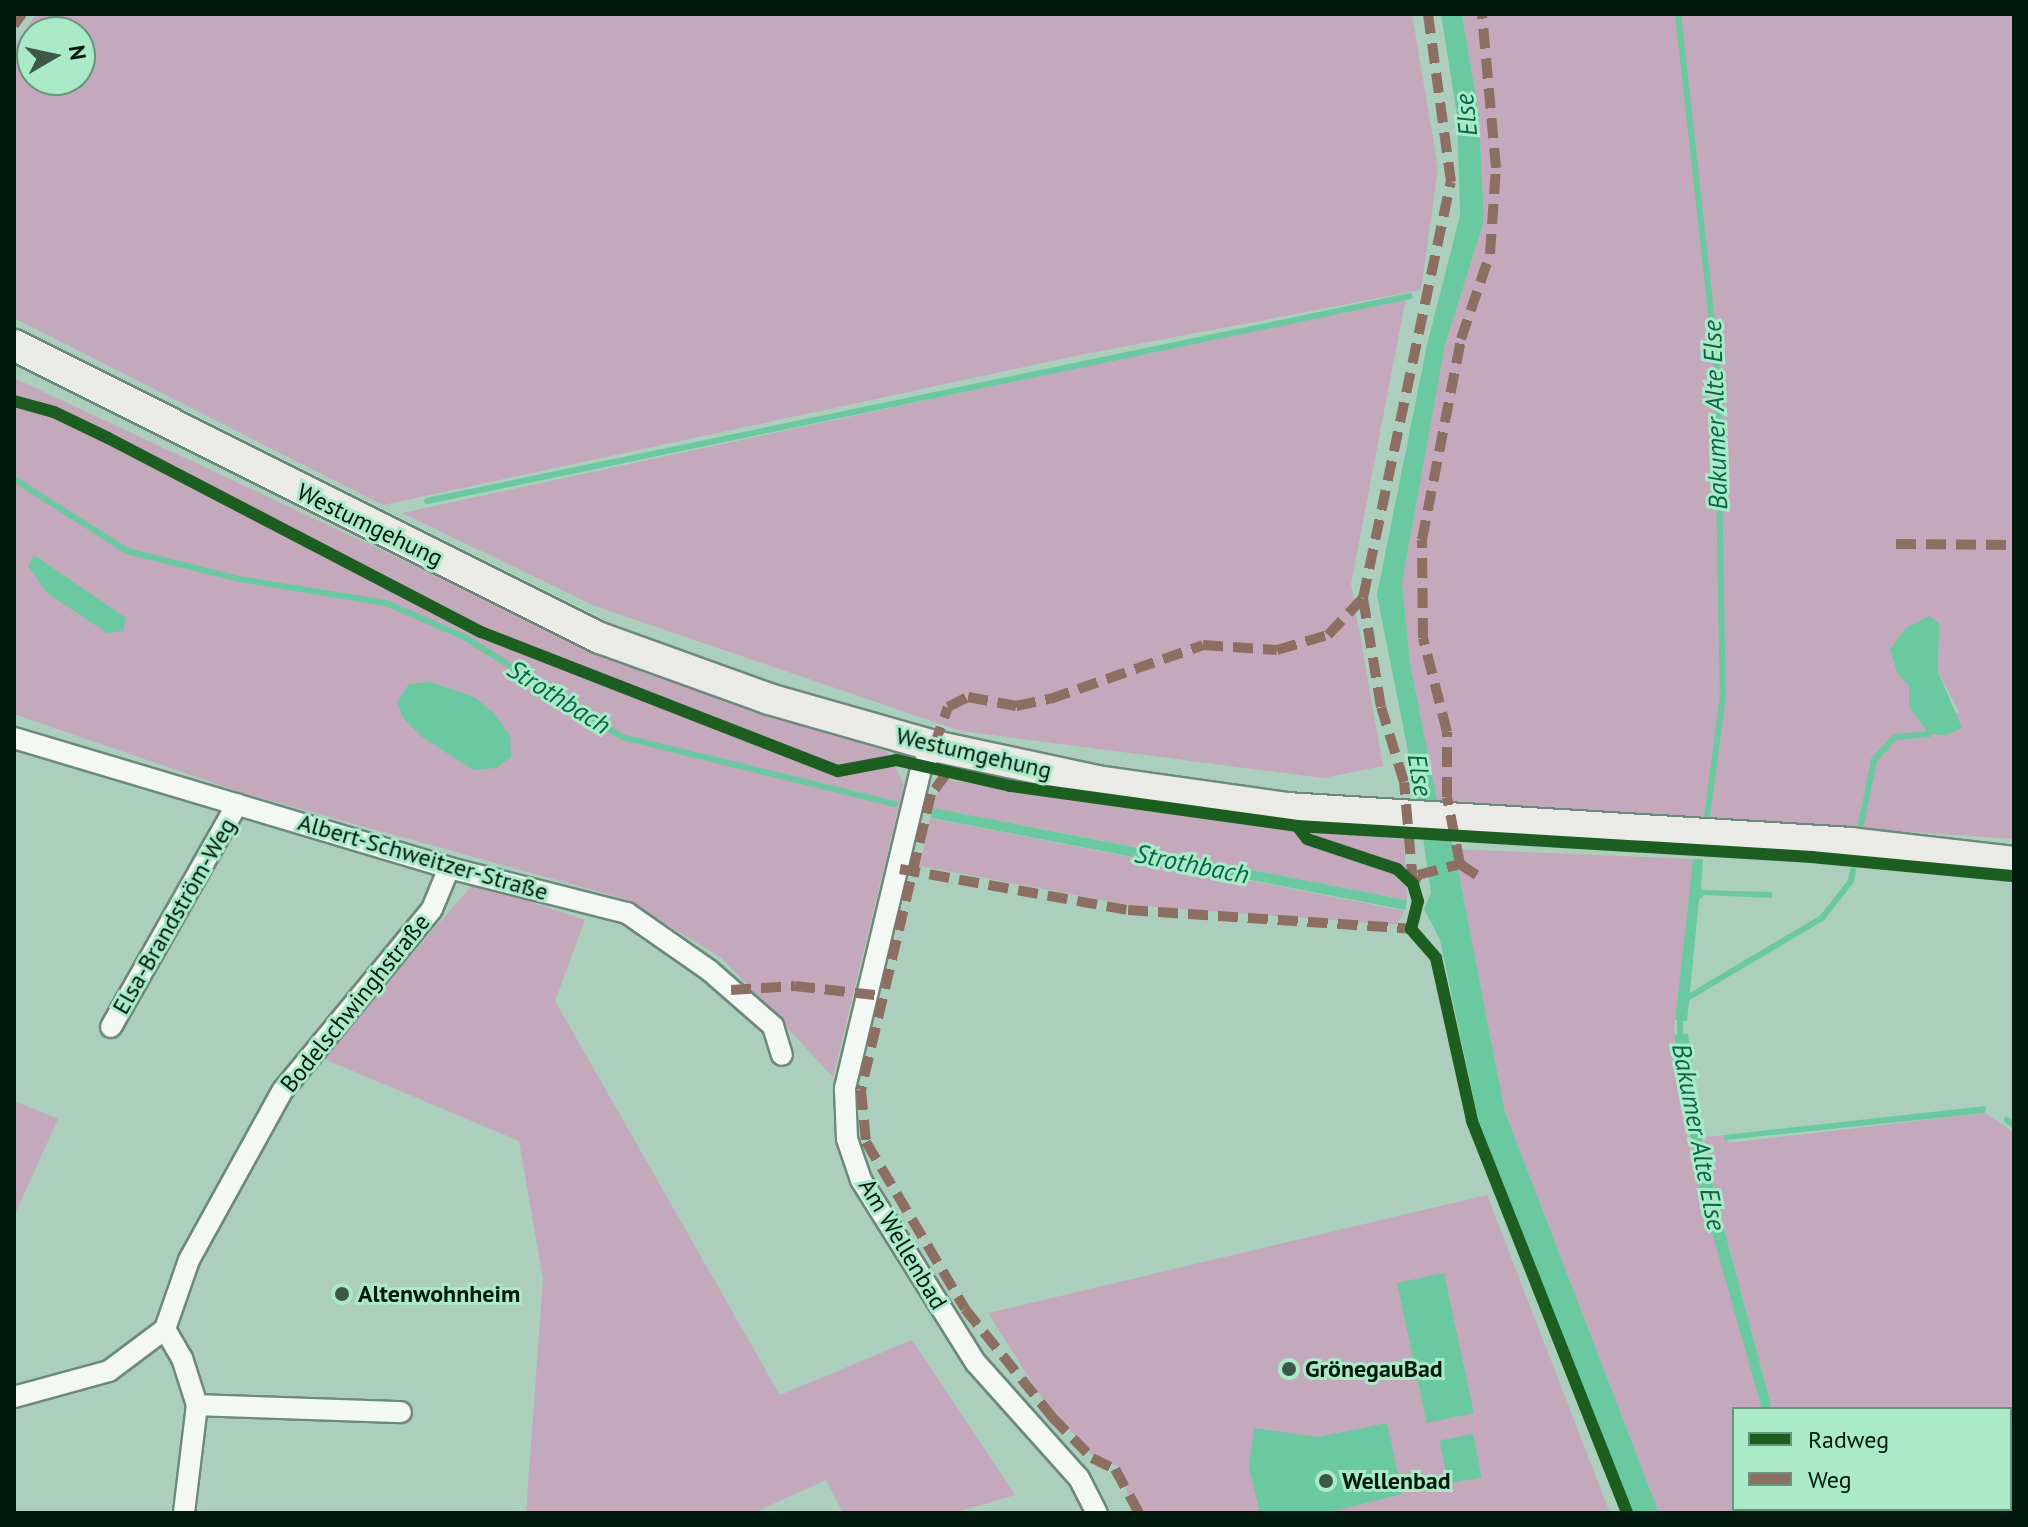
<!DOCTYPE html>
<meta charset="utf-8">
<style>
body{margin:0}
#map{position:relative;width:2028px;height:1527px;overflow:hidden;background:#accebd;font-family:"PT Sans",sans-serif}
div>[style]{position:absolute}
.green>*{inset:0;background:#c3a9bb}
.water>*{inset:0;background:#6ac9a0;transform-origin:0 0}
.stream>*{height:6px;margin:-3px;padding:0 3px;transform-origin:3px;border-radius:3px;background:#6ac9a0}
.roads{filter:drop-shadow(2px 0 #6d897c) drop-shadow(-2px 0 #6d897c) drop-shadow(0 2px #6d897c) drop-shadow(0 -2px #6d897c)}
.minor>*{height:20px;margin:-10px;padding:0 10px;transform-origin:10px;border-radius:10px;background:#f3f8f5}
.secondary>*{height:30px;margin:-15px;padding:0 15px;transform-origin:15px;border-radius:15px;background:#eaebe7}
.quiet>*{height:10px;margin-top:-5px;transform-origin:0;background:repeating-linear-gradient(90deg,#8d6e63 0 20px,transparent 0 30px)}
.cycleway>*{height:12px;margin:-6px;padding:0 6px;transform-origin:6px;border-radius:6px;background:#1b5e20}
.dots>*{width:22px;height:22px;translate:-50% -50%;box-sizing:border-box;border:4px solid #aaeac9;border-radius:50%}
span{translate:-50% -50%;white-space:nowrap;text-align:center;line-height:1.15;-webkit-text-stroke:6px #aaeac9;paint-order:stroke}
.street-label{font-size:24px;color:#01190e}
.poi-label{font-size:24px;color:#01190e;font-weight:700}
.left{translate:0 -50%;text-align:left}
.water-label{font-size:26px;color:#076746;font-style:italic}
.frame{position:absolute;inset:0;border:16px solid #01190e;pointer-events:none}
.legend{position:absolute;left:1732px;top:1407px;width:280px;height:104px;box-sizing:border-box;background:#aaeac9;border:2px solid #66967e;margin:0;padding:10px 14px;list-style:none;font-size:24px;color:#01190e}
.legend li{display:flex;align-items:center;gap:16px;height:40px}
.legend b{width:40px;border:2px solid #66967e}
.north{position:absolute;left:16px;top:16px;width:80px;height:80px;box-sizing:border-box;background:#aaeac9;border:2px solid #66967e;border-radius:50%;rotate:81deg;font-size:22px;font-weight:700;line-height:32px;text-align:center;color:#01190e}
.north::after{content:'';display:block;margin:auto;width:28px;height:36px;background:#3d584b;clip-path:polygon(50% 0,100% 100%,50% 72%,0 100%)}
</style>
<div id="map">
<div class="green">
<i style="clip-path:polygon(evenodd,36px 14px,1412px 14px,1438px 168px,1421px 290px,1080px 355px,383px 505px,14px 318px,14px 46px,36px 14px,32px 32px,80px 32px,80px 80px,32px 80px,32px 32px)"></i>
<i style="clip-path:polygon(evenodd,1462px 14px,2014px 14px,2014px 839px,1437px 800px,1410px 663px,1402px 583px,1445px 345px,1484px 221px,1479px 115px,1462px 14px,1939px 623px,1938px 672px,1960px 713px,1909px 707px,1909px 686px,1939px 623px)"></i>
<i style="clip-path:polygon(1406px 297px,1351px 584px,1383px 766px,1323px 778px,961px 731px,595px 606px,402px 513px)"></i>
<i style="clip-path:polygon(evenodd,14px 378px,646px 674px,888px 752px,904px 785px,833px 1077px,722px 958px,625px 899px,240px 792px,14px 714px,14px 378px,67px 579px,88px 596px,126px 618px,88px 620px,73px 611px,67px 579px,14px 378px,431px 682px,474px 697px,444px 752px,403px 718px,431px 682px)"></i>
<i style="clip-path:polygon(949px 780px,1151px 812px,1404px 840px,1407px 900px,933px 808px,939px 785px)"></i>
<i style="clip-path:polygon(930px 818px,1405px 911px,1396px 925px,1131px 905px,920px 866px)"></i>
<i style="clip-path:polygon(1454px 849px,1693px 859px,1674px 1029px,1684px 1122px,1762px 1409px,1734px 1409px,1734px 1509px,1792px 1513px,1659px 1513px,1505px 1112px)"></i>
<i style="clip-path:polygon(474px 883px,585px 920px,555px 1001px,780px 1395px,912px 1340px,1015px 1495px,953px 1513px,843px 1513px,826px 1480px,753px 1513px,526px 1513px,543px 1279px,519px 1141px,322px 1058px)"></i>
<i style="clip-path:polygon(14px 1101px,58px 1119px,14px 1216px)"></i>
<i style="clip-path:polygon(1985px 1113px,2014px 1132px,2014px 1513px,1804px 1513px,1802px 1509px,2010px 1509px,2010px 1409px,1772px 1409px,1704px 1152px,1705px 1137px,1724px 1135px,1729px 1143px)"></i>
<i style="clip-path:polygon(1487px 1195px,1610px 1513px,1134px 1513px,1119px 1467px,1092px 1455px,1044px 1401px,988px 1313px)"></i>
</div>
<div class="water">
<i style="clip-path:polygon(1441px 14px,1462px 14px,1479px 115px,1484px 221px,1445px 345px,1402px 583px,1410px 663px,1437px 800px,1454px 849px,1505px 1112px,1659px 1513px,1631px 1513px,1478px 1119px,1440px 940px,1424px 909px,1431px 893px,1418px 802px,1377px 595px,1427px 345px,1460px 215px,1457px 115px)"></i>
<i style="clip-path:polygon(34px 555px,126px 618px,123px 631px,107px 633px,47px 593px,28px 566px)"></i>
<i style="clip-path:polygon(1929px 616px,1939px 623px,1938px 672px,1962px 728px,1946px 735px,1929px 734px,1909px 707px,1909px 686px,1897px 672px,1890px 649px,1906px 628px)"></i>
<i style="clip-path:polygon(431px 682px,474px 697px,494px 713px,510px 736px,511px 757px,496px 768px,473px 770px,422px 737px,403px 718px,397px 702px,409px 684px)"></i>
<i style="left:933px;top:808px;width:483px;height:10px;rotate:11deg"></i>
<i style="clip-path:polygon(1693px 859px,1703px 859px,1701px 890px,1772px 892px,1772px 898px,1704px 895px,1699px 900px,1687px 1021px,1675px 1020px)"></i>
<i style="clip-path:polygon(1688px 1034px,1704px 1153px,1772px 1409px,1762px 1409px,1698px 1183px,1674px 1035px)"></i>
<i style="clip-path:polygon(1986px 1106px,1985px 1113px,1724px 1140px,1724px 1135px)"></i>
<i style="left:1444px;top:1273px;width:143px;height:48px;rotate:78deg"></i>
<i style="clip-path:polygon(1387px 1423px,1402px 1494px,1325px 1513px,1260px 1513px,1249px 1467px,1254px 1428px,1318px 1437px)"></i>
<i style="left:1473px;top:1434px;width:44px;height:34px;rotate:79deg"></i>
</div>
<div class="stream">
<i style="left:1678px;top:14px;width:353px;rotate:83.7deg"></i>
<i style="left:1717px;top:365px;width:331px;rotate:89deg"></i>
<i style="left:1723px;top:696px;width:121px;rotate:97.6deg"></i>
<i style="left:14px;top:479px;width:134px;rotate:32.5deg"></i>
<i style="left:127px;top:551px;width:115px;rotate:14deg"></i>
<i style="left:239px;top:579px;width:149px;rotate:9.3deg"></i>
<i style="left:386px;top:603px;width:87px;rotate:23.6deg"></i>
<i style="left:466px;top:638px;width:185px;rotate:32.4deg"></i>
<i style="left:622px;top:737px;width:281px;rotate:13.8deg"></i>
<i style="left:427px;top:501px;width:1004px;rotate:-11.78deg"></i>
<i style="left:1861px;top:824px;width:65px;rotate:-78.5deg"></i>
<i style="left:1874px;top:760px;width:31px;rotate:-48deg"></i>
<i style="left:1895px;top:737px;width:34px;rotate:-5deg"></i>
<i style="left:1682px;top:1001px;width:163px;rotate:-30.7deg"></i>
<i style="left:1822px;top:918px;width:47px;rotate:-51.9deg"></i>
<i style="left:1851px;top:881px;width:11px;rotate:-80deg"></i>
<i style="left:1680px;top:1040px;width:25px;rotate:-90deg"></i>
<i style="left:2007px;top:1120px;width:9px;rotate:36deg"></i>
</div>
<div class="roads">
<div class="minor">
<i style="left:14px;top:738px;width:454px;rotate:16.6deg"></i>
<i style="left:449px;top:868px;width:184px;rotate:14.2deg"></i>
<i style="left:627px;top:913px;width:101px;rotate:34.9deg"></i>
<i style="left:710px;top:971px;width:84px;rotate:41.1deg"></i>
<i style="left:773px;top:1026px;width:30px;rotate:73deg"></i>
<i style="left:934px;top:746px;width:26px;rotate:119deg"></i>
<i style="left:921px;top:769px;width:329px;rotate:103.4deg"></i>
<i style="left:845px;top:1089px;width:50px;rotate:87.7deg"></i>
<i style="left:847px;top:1139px;width:43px;rotate:71.1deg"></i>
<i style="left:861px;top:1180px;width:216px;rotate:57.9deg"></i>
<i style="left:976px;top:1363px;width:154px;rotate:48.2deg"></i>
<i style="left:1079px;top:1478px;width:39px;rotate:63deg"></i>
<i style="left:111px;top:1027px;width:256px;rotate:-60.5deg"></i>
<i style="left:165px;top:1329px;width:34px;rotate:60deg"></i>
<i style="left:182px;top:1358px;width:49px;rotate:72.3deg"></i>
<i style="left:197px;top:1405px;width:109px;rotate:96.9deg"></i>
<i style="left:14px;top:1397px;width:98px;rotate:-15.3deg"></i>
<i style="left:109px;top:1371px;width:70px;rotate:-36.9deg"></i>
<i style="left:165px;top:1329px;width:73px;rotate:-70.8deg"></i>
<i style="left:189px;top:1260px;width:194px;rotate:-61.1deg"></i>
<i style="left:283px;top:1090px;width:234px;rotate:-50.5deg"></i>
<i style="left:432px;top:909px;width:44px;rotate:-67.5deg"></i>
<i style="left:197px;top:1405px;width:204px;rotate:2deg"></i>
</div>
<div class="secondary">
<i style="left:14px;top:345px;width:655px;rotate:26.57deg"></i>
<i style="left:600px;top:638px;width:180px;rotate:19.8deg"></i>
<i style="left:769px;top:699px;width:172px;rotate:15.9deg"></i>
<i style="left:934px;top:746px;width:167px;rotate:12.1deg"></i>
<i style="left:1097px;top:781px;width:191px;rotate:8.1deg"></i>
<i style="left:1286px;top:808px;width:566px;rotate:3.54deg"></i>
<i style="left:1851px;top:843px;width:164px;rotate:6.6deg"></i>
</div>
</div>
<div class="quiet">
<i style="left:14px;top:25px;width:14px;rotate:-54deg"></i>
<i style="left:1896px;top:544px;width:118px;rotate:0.5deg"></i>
<i style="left:934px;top:746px;width:41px;rotate:-70.3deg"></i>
<i style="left:948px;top:707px;width:22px;rotate:-27deg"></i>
<i style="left:968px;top:697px;width:49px;rotate:10.6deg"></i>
<i style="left:1016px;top:706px;width:35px;rotate:-12deg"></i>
<i style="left:1050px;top:699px;width:162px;rotate:-19.4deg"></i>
<i style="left:1203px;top:645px;width:74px;rotate:3.9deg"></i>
<i style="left:1277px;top:650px;width:53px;rotate:-16.4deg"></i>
<i style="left:1328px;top:635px;width:51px;rotate:-46.6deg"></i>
<i style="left:947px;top:773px;width:26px;rotate:127deg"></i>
<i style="left:931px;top:794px;width:304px;rotate:103.3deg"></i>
<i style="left:861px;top:1090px;width:52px;rotate:84.5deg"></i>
<i style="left:866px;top:1142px;width:194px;rotate:59.3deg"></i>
<i style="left:965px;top:1309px;width:139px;rotate:51.1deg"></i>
<i style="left:1052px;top:1417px;width:57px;rotate:45.7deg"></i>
<i style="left:1092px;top:1458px;width:25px;rotate:26deg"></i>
<i style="left:1115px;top:1469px;width:50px;rotate:61.4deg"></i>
<i style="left:1460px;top:864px;width:68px;rotate:-101deg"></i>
<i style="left:1447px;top:797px;width:65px;rotate:-90deg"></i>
<i style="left:1447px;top:732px;width:97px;rotate:-104.3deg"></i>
<i style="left:1423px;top:638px;width:98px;rotate:-90.6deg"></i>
<i style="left:1422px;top:540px;width:205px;rotate:-79deg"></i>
<i style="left:1461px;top:339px;width:90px;rotate:-71.2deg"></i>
<i style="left:1490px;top:254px;width:86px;rotate:-86deg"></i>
<i style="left:1496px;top:168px;width:155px;rotate:-95.2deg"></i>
<i style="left:900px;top:869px;width:232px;rotate:10.2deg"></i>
<i style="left:1128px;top:910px;width:284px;rotate:3.8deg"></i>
<i style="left:1413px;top:884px;width:102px;rotate:-95deg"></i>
<i style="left:1404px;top:782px;width:78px;rotate:-107deg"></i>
<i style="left:1381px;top:707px;width:110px;rotate:-99.4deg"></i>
<i style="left:1363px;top:598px;width:425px;rotate:-78.1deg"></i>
<i style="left:1451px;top:182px;width:170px;rotate:-97.8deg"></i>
<i style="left:1413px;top:884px;width:10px;rotate:-61deg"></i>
<i style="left:1418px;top:875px;width:43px;rotate:-14.7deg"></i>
<i style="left:1460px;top:864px;width:23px;rotate:34deg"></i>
<i style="left:731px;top:990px;width:64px;rotate:-3.6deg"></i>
<i style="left:795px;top:986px;width:89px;rotate:6.5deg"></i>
</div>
<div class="cycleway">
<i style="left:14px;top:401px;width:41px;rotate:15.4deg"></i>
<i style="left:54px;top:412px;width:60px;rotate:25.7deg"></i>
<i style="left:108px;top:438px;width:420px;rotate:27.5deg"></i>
<i style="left:481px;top:632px;width:383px;rotate:21.3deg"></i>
<i style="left:838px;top:771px;width:59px;rotate:-10.7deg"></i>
<i style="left:896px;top:760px;width:117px;rotate:12.8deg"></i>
<i style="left:1010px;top:786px;width:290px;rotate:7.9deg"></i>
<i style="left:1297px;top:826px;width:516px;rotate:3.44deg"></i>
<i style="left:1812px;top:857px;width:203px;rotate:5.4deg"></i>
<i style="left:1297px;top:826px;width:16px;rotate:52deg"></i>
<i style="left:1307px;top:839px;width:95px;rotate:18.4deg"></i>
<i style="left:1397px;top:869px;width:22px;rotate:43deg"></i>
<i style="left:1413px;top:884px;width:18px;rotate:74deg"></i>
<i style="left:1418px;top:901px;width:29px;rotate:104deg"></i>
<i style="left:1411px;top:929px;width:38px;rotate:49deg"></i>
<i style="left:1436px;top:958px;width:167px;rotate:77.5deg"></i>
<i style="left:1472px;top:1121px;width:422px;rotate:68.4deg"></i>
</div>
<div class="dots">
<i style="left:342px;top:1294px;background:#3d584b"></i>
<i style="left:1289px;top:1369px;background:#3d584b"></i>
<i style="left:1326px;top:1481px;background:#3d584b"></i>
</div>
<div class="street-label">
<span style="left:370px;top:525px;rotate:26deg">Westumgehung</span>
<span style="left:974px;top:753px;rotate:13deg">Westumgehung</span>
<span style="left:423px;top:857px;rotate:16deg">Albert-Schweitzer-Straße</span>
<span style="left:174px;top:916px;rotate:-60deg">Elsa-Brandström-Weg</span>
<span style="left:355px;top:1003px;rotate:-51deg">Bodelschwinghstraße</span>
<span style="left:903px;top:1244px;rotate:59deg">Am Wellenbad</span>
</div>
<div class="poi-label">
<span class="left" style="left:358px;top:1294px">Altenwohnheim</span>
<span class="left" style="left:1305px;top:1369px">GrönegauBad</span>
<span class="left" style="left:1342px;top:1481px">Wellenbad</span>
</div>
<div class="water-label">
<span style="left:1466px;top:115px;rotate:-96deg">Else</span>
<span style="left:1715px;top:415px;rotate:-92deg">Bakumer Alte Else</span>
<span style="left:559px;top:697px;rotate:32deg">Strothbach</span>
<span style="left:1420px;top:775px;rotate:80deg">Else</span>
<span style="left:1192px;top:864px;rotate:11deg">Strothbach</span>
<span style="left:1699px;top:1137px;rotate:79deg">Bakumer Alte Else</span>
</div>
<div class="frame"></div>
<ul class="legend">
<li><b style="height:10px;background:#1b5e20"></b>Radweg</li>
<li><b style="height:10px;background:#8d6e63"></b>Weg</li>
</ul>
<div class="north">N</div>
</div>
